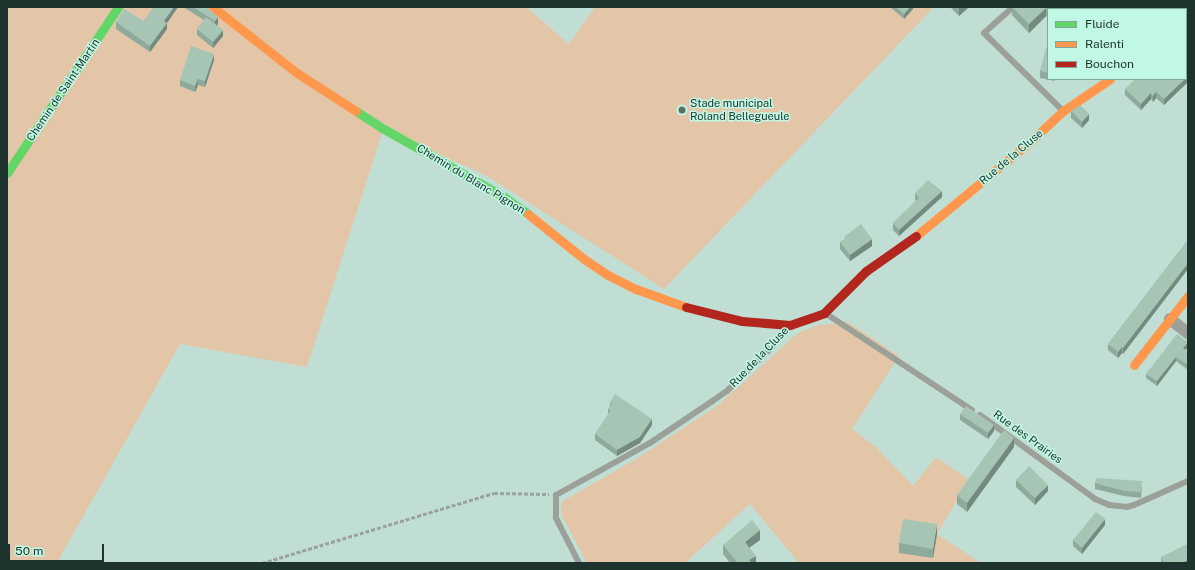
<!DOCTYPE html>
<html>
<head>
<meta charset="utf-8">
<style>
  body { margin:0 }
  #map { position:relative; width:1195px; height:570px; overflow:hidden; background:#c1ded4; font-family:"Public Sans",sans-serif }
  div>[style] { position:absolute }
  .green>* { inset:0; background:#e3c6a8 }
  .path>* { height:2.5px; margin-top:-1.25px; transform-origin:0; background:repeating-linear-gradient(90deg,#9aa39e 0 4px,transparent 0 6px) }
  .lane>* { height:6px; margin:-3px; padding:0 3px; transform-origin:3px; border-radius:3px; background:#9ba099 }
  .street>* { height:12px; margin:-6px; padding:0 6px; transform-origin:6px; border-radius:6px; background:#9ba099 }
  .fast>* { height:9px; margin:-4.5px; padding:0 4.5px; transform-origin:4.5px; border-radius:4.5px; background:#63d668 }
  .slow>* { height:9px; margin:-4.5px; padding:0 4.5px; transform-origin:4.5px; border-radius:4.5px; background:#ff974d }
  .jam>* { height:9px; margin:-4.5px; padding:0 4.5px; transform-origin:4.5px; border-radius:4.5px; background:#b3261e }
  .wall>* { inset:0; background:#8fa99c }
  .shaded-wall>* { inset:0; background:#748a7f }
  .building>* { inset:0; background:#a6c5b5 }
  .dots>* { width:11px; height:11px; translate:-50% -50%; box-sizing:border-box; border:2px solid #c1f7e5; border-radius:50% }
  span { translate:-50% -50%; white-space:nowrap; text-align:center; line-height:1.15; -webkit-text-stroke:3px #c1f7e5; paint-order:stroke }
  .street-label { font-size:11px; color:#1e332d }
  .poi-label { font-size:11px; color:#1e332d }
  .left { translate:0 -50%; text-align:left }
  .frame { position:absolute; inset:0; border:8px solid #1e332d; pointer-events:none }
  .legend { position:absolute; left:1047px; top:8px; width:140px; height:72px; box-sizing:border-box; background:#c1f7e5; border:1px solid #80a99b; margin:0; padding:5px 7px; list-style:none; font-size:12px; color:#1e332d }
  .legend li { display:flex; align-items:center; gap:8px; height:20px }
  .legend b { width:20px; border:1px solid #80a99b }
  .scale { position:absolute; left:8px; top:544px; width:96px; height:18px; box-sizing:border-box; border:2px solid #1e332d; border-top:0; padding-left:5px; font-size:12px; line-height:14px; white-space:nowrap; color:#1e332d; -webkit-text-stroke:3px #c1f7e5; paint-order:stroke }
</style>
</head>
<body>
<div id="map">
  <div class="green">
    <i style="clip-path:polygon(7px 7px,526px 7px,569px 44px,595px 7px,934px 7px,664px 289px,487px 176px,421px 146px,385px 124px,307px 367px,180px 344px,57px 563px,7px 563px)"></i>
    <i style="clip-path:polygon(848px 322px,899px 356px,852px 429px,876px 447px,913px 486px,936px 457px,969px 480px,937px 534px,981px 563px,799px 563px,750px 504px,685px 563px,587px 563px,562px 516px,561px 507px,563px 501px,636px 459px,717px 406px,798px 333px,818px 325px)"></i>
  </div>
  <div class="path">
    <i style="left:262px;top:563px;width:242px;rotate:-16.8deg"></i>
    <i style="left:494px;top:493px;width:55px;rotate:1deg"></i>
  </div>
  <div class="lane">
    <i style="left:1013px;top:7px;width:39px;rotate:138deg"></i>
    <i style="left:984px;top:33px;width:110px;rotate:44.6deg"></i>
    <i style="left:825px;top:313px;width:176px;rotate:33.4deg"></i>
    <i style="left:980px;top:415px;width:142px;rotate:36.1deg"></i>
    <i style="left:1095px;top:499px;width:15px;rotate:23deg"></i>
    <i style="left:1109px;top:505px;width:18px;rotate:6deg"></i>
    <i style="left:1127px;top:507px;width:7px;rotate:-16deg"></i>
    <i style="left:1134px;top:505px;width:59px;rotate:-24deg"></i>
    <i style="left:579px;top:563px;width:51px;rotate:-117.1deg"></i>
    <i style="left:556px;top:518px;width:23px;rotate:-90deg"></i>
    <i style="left:556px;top:495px;width:107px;rotate:-29deg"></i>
    <i style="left:650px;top:443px;width:73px;rotate:-33.9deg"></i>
    <i style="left:711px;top:402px;width:19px;rotate:-35deg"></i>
    <i style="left:727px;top:391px;width:59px;rotate:-44.3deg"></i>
    <i style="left:769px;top:350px;width:29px;rotate:-49deg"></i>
  </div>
  <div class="street">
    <i style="left:1186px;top:28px;width:2px;rotate:-27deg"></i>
    <i style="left:1170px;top:319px;width:23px;rotate:38deg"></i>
  </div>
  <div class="fast">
    <i style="left:356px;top:111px;width:33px;rotate:33deg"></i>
    <i style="left:384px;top:129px;width:138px;rotate:29.5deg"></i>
    <i style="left:504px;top:197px;width:29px;rotate:35deg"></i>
    <i style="left:7px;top:173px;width:200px;rotate:-56.2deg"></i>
  </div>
  <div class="slow">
    <i style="left:213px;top:7px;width:107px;rotate:38.2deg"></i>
    <i style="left:297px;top:73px;width:70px;rotate:32.8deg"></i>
    <i style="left:528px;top:214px;width:72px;rotate:38.8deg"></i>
    <i style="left:584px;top:259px;width:27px;rotate:34deg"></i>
    <i style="left:606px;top:274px;width:34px;rotate:27deg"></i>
    <i style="left:636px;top:289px;width:53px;rotate:19.8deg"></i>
    <i style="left:916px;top:236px;width:151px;rotate:-39.6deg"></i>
    <i style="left:1032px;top:140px;width:42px;rotate:-43.1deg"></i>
    <i style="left:1063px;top:111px;width:57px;rotate:-34.2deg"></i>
    <i style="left:1134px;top:365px;width:88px;rotate:-52deg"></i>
  </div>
  <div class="jam">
    <i style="left:686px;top:307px;width:58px;rotate:14deg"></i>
    <i style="left:742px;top:321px;width:48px;rotate:4.8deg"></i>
    <i style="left:790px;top:325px;width:36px;rotate:-19deg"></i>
    <i style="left:824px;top:313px;width:59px;rotate:-45deg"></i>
    <i style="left:866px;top:271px;width:61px;rotate:-35deg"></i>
  </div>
  <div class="wall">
    <i style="clip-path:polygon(154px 7px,178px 7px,167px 23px,167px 29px,150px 52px,116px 29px,116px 22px,144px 21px)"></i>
    <i style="clip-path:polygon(183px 7px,206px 7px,218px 24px,217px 25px,223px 36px,213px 48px,197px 35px,197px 29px,204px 20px)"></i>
    <i style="clip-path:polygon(890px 7px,913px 7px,913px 9px,904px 19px)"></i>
    <i style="clip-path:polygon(950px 7px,969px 7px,959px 16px)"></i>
    <i style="clip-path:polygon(1012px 7px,1060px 7px,1060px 9px,1048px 9px,1048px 18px,1046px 16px,1029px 33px,1012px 15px)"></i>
    <i style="clip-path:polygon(1048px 48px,1048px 79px,1055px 79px,1055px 81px,1040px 78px,1040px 71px)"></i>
    <i style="clip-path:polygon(214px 60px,205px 87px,198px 85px,195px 92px,180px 86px,180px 80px)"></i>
    <i style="clip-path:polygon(1188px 62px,1188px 82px,1164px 105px,1156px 98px,1153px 102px,1151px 99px,1141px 110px,1125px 95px,1125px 89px,1137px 81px,1186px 79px)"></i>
    <i style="clip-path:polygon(1071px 111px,1089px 120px,1082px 128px,1071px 118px)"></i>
    <i style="clip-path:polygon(915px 193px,942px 197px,899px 236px,893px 230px,893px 223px,916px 201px,915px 200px)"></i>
    <i style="clip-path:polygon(845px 236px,872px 246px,850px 261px,840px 249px,840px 242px,845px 239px)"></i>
    <i style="clip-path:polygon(1188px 240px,1188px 269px,1123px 354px,1122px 353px,1118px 358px,1108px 350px,1108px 344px)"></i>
    <i style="clip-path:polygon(1188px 347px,1185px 350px,1188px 352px,1188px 370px,1176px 361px,1157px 386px,1146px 378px,1146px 374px)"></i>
    <i style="clip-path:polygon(610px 402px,652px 425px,640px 443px,617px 456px,595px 440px,595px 434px,608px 415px,608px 409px,610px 406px)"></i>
    <i style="clip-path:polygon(960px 414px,994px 431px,988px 439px,960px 420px)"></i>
    <i style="clip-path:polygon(1014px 447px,967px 512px,957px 504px,957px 495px)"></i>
    <i style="clip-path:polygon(1016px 480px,1048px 491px,1035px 505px,1016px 487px)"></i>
    <i style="clip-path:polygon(1095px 483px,1142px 487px,1141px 498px,1124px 496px,1095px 489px)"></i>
    <i style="clip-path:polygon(1105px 525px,1082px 554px,1073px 546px,1073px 540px)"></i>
    <i style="clip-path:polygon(937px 534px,933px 558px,899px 553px,899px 543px)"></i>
    <i style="clip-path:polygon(760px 540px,749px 547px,756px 563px,730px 563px,723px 554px,723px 545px)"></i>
    <i style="clip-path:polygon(1161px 557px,1188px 563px,1161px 563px)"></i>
  </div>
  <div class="shaded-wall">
    <i style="clip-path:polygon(174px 7px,178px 7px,167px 23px,167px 29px,150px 52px,150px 46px,164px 21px)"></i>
    <i style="clip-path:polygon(910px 7px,913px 7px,913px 9px,904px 19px,904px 14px)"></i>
    <i style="clip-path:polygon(959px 7px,969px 7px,959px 16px)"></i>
    <i style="clip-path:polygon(1152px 7px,1159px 7px,1157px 9px,1151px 9px)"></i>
    <i style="clip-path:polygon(1046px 8px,1046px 16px,1029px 33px,1029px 24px)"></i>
    <i style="clip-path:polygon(218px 17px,218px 24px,215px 28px,215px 21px)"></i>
    <i style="clip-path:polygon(223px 30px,223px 36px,213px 48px,213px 42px)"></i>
    <i style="clip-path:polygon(214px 54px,214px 60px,205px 87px,205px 81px)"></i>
    <i style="clip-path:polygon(1188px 76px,1188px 82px,1164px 105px,1164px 99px,1185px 79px,1186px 79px,1186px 78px)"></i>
    <i style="clip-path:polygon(198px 79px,198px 85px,195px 92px,195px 86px)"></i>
    <i style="clip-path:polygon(1156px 92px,1156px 98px,1153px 102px,1153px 96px)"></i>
    <i style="clip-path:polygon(1151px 93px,1151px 99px,1141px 110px,1141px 104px)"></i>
    <i style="clip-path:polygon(1089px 114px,1089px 120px,1082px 128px,1082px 122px)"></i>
    <i style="clip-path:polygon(942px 191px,942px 197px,899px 236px,899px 230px)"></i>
    <i style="clip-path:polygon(872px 239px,872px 246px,850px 261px,850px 255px)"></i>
    <i style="clip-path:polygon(1188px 263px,1188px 269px,1123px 354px,1123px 348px)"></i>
    <i style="clip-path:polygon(1188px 342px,1188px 347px,1183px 353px,1183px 348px)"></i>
    <i style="clip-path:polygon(1122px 347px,1122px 353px,1118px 358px,1118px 352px)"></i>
    <i style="clip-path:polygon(1176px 357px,1176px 361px,1157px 386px,1157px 381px)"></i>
    <i style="clip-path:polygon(652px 419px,652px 425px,640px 443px,617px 456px,617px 450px)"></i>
    <i style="clip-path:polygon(994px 425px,994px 431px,988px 439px,988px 433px)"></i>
    <i style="clip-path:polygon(1014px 438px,1014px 447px,967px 512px,967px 503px)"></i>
    <i style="clip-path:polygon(1048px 485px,1048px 491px,1035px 505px,1035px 498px)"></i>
    <i style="clip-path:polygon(1105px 519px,1105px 525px,1082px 554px,1082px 548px)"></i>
    <i style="clip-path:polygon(937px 524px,937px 534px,933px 558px,933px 549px)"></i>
    <i style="clip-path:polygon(760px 530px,760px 540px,745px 551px,745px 542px)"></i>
    <i style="clip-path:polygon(756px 556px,756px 563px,749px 563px,749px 560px)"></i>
    <i style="clip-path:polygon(1188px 560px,1188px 563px,1181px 563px)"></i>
  </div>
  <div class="building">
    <i style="clip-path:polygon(154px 7px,174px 7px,164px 21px,167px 23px,150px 46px,116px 22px,124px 9px,144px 21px)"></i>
    <i style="clip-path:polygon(193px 7px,206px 7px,207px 8px,218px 17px,215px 21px)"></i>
    <i style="clip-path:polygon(896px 7px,910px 7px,904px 14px)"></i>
    <i style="clip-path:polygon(1012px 7px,1060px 7px,1060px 8px,1059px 9px,1048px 9px,1046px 8px,1029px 24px)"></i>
    <i style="clip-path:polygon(1135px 7px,1152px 7px,1151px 8px,1152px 9px,1137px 9px)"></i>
    <i style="clip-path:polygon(206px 17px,223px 30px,213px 42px,197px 29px)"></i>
    <i style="clip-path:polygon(191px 46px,214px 54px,205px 81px,198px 79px,195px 86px,180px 80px)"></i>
    <i style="clip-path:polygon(1046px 48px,1048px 48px,1048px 73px,1040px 71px)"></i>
    <i style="clip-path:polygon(1186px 61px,1187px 61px,1188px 62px,1188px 76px,1186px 78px)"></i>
    <i style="clip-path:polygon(1135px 79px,1137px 81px,1139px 79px,1185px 79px,1164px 99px,1156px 92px,1153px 96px,1151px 93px,1141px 104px,1125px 89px)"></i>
    <i style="clip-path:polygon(1080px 105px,1089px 114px,1082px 122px,1071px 111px)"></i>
    <i style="clip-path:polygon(928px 180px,942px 191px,899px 230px,893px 223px,919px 198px,915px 193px)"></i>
    <i style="clip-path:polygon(861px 224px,872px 239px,850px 255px,840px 242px,846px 238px,845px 236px)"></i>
    <i style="clip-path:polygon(1188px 240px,1188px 263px,1123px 348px,1122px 347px,1118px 352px,1108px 344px)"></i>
    <i style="clip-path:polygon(1177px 334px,1188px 342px,1183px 348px,1188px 352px,1188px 365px,1176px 357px,1157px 381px,1146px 374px)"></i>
    <i style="clip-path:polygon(615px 394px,652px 419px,640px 437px,617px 450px,595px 434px,610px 411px,608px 409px,612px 404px,610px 402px)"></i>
    <i style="clip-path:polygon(966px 406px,994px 425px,988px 433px,960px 414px)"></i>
    <i style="clip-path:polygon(1004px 430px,1014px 438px,967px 503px,957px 495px)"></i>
    <i style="clip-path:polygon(1029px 466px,1048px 485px,1035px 498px,1016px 480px)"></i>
    <i style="clip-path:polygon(1096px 478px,1142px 481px,1141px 492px,1124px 491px,1095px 483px)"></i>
    <i style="clip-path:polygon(1096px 512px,1105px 519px,1082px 548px,1073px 540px)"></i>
    <i style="clip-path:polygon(903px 519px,937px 524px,933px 549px,899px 543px)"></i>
    <i style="clip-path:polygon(752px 520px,760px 530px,745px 542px,756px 556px,749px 560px,752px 563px,738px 563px,723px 545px)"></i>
    <i style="clip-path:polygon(1187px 544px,1188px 547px,1188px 560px,1181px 563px,1164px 563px,1161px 557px)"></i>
  </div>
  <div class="dots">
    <i style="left:682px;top:110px;background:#576f67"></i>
  </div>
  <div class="street-label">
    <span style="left:63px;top:90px;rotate:-56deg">Chemin de Saint-Martin</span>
    <span style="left:1011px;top:157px;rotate:-40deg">Rue de la Cluse</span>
    <span style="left:471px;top:179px;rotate:31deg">Chemin du Blanc Pignon</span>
    <span style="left:759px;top:357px;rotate:-46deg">Rue de la Cluse</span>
    <span style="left:1028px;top:437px;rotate:36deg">Rue des Prairies</span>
  </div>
  <div class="poi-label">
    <span class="left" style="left:690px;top:110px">Stade municipal<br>Roland Bellegueule</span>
  </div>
  <div class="frame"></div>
  <ul class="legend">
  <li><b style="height:5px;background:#63d668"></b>Fluide</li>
  <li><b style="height:5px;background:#ff974d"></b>Ralenti</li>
  <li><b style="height:5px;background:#b3261e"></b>Bouchon</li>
  </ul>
  <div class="scale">50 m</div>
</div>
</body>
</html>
